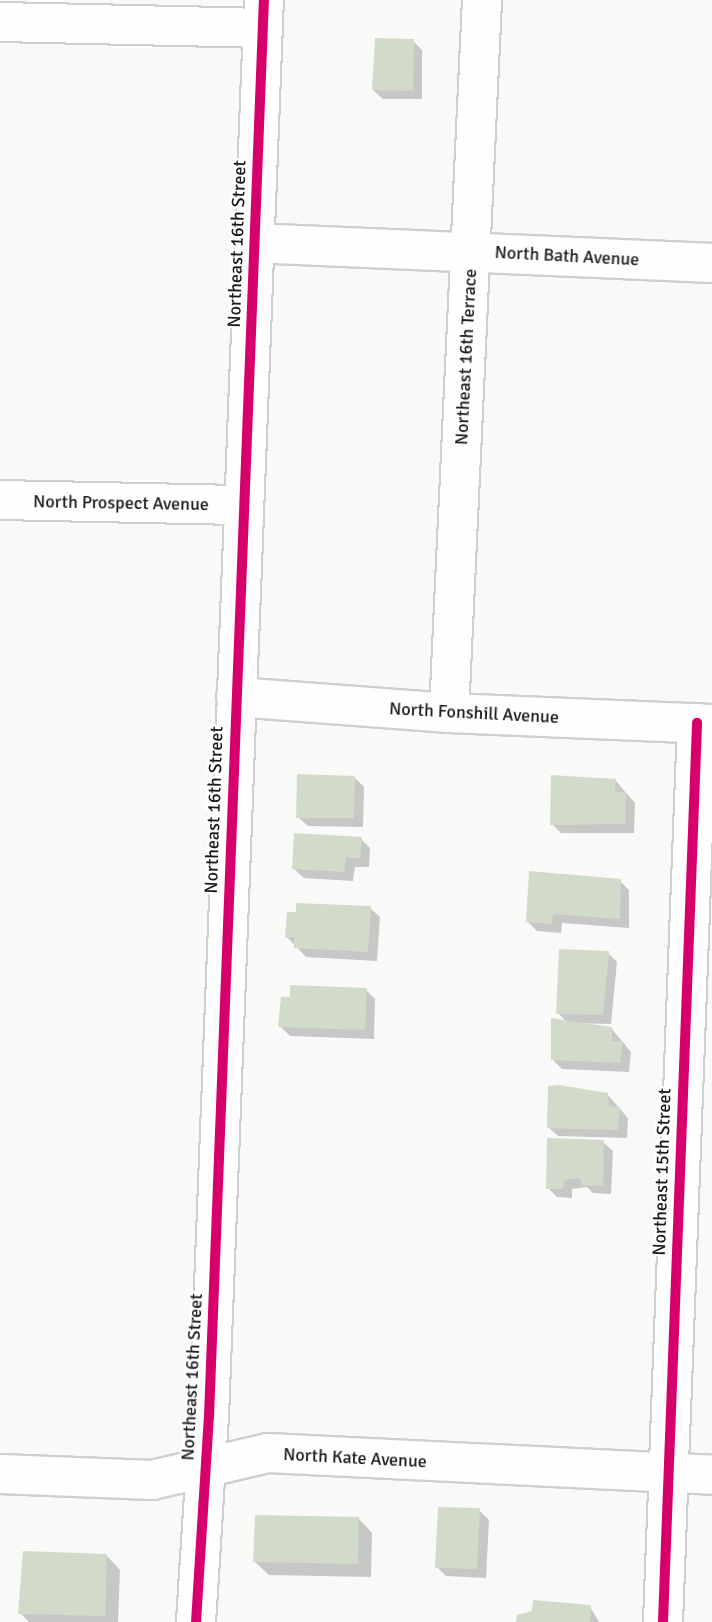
<!DOCTYPE html>
<html>
<head>
<meta charset="utf-8">
<style>
  body { margin:0 }
  #map { position:relative; width:712px; height:1622px; overflow:hidden; background:#f9faf8; font-family:Signika,sans-serif }
  div>[style] { position:absolute }
  .shadow>* { inset:0; background:#0003 }
  .building>* { inset:0; background:#d2dbc9 }
  .roads { filter:drop-shadow(2px 0 #cfd0ce) drop-shadow(-2px 0 #cfd0ce) drop-shadow(0 2px #cfd0ce) drop-shadow(0 -2px #cfd0ce) }
  .minor>* { height:38px; margin:-19px; padding:0 19px; transform-origin:19px; border-radius:19px; background:#fefefe }
  .cycleway>* { height:10px; margin:-5px; padding:0 5px; transform-origin:5px; border-radius:5px; background:#d6006c }
  span { translate:-50% -50%; white-space:nowrap; text-align:center; line-height:1.15; -webkit-text-stroke:5px #fff; paint-order:stroke }
  .street-label { font-size:18px; color:#191918 }
</style>
</head>
<body>
<div id="map">
  <div class="shadow">
    <i style="clip-path:polygon(413px 41px,422px 50px,422px 99px,383px 99px,373px 90px)"></i>
    <i style="clip-path:polygon(355px 778px,364px 787px,363px 827px,308px 826px,298px 817px)"></i>
    <i style="clip-path:polygon(615px 780px,635px 803px,634px 833px,561px 833px,552px 824px)"></i>
    <i style="clip-path:polygon(361px 839px,370px 848px,369px 867px,355px 867px,353px 881px,304px 878px,294px 869px)"></i>
    <i style="clip-path:polygon(620px 881px,629px 890px,629px 928px,562px 923px,561px 933px,537px 931px,528px 922px)"></i>
    <i style="clip-path:polygon(370px 908px,380px 917px,377px 961px,306px 957px,287px 937px)"></i>
    <i style="clip-path:polygon(608px 953px,617px 962px,611px 1024px,570px 1023px,611px 1028px,631px 1052px,629px 1072px,562px 1069px,552px 1059px,565px 1020px,558px 1013px)"></i>
    <i style="clip-path:polygon(366px 990px,375px 999px,374px 1039px,290px 1036px,280px 1026px)"></i>
    <i style="clip-path:polygon(608px 1095px,628px 1118px,627px 1138px,558px 1136px,548px 1127px)"></i>
    <i style="clip-path:polygon(603px 1142px,613px 1151px,611px 1194px,593px 1193px,587px 1187px,572px 1189px,572px 1198px,557px 1197px,548px 1188px)"></i>
    <i style="clip-path:polygon(479px 1510px,489px 1520px,486px 1578px,446px 1576px,437px 1567px)"></i>
    <i style="clip-path:polygon(359px 1519px,372px 1533px,371px 1577px,269px 1575px,255px 1562px)"></i>
    <i style="clip-path:polygon(107px 1556px,120px 1570px,118px 1622px,29px 1622px,20px 1613px)"></i>
    <i style="clip-path:polygon(535px 1601px,590px 1607px,599px 1622px,518px 1622px,529px 1617px)"></i>
  </div>
  <div class="building">
    <i style="clip-path:polygon(375px 38px,414px 39px,413px 91px,372px 90px)"></i>
    <i style="clip-path:polygon(297px 774px,355px 776px,354px 818px,296px 818px)"></i>
    <i style="clip-path:polygon(551px 775px,616px 779px,615px 792px,626px 792px,625px 824px,550px 825px)"></i>
    <i style="clip-path:polygon(294px 833px,362px 837px,360px 858px,346px 858px,344px 872px,292px 869px)"></i>
    <i style="clip-path:polygon(529px 871px,621px 879px,620px 919px,553px 914px,552px 924px,526px 922px)"></i>
    <i style="clip-path:polygon(296px 903px,371px 906px,368px 952px,294px 948px,294px 937px,285px 938px,287px 912px,296px 912px)"></i>
    <i style="clip-path:polygon(559px 949px,609px 951px,603px 1015px,556px 1014px)"></i>
    <i style="clip-path:polygon(290px 985px,367px 988px,365px 1030px,278px 1027px,281px 997px,290px 997px)"></i>
    <i style="clip-path:polygon(551px 1018px,612px 1027px,612px 1041px,623px 1041px,620px 1063px,551px 1060px)"></i>
    <i style="clip-path:polygon(559px 1085px,608px 1093px,609px 1106px,620px 1107px,618px 1130px,547px 1128px,548px 1086px)"></i>
    <i style="clip-path:polygon(547px 1138px,604px 1140px,603px 1186px,582px 1185px,580px 1178px,564px 1180px,563px 1189px,546px 1189px)"></i>
    <i style="clip-path:polygon(438px 1507px,480px 1508px,477px 1569px,435px 1568px)"></i>
    <i style="clip-path:polygon(255px 1515px,359px 1517px,358px 1564px,253px 1562px)"></i>
    <i style="clip-path:polygon(23px 1551px,107px 1554px,105px 1616px,18px 1614px)"></i>
    <i style="clip-path:polygon(533px 1600px,591px 1605px,590px 1622px,516px 1622px,517px 1615px,532px 1611px)"></i>
  </div>
  <div class="roads">
    <div class="minor">
      <i style="left:0;top:22px;width:263px;rotate:1.3deg"></i>
      <i style="left:254px;top:243px;width:458px;rotate:2.5deg"></i>
      <i style="left:0;top:500px;width:243px;rotate:1.2deg"></i>
      <i style="left:236px;top:697px;width:214px;rotate:4.3deg"></i>
      <i style="left:449px;top:713px;width:263px;rotate:2.4deg"></i>
      <i style="left:449px;top:713px;width:714px;rotate:-87.35deg"></i>
      <i style="left:0;top:1474px;width:152px;rotate:2.3deg"></i>
      <i style="left:152px;top:1480px;width:119px;rotate:-13.1deg"></i>
      <i style="left:268px;top:1453px;width:445px;rotate:2.8deg"></i>
      <i style="left:196px;top:1622px;width:206px;rotate:-86.4deg"></i>
      <i style="left:209px;top:1416px;width:1417px;rotate:-87.78deg"></i>
      <i style="left:663px;top:1622px;width:900px;rotate:-87.83deg"></i>
    </div>
  </div>
  <div class="cycleway">
    <i style="left:196px;top:1622px;width:206px;rotate:-86.4deg"></i>
    <i style="left:209px;top:1416px;width:1417px;rotate:-87.78deg"></i>
    <i style="left:663px;top:1622px;width:900px;rotate:-87.83deg"></i>
  </div>
  <div class="street-label">
    <span style="left:237px;top:244px;rotate:-88deg">Northeast 16th Street</span>
    <span style="left:567px;top:256px;rotate:3deg">North Bath Avenue</span>
    <span style="left:466px;top:357px;rotate:-87deg">Northeast 16th Terrace</span>
    <span style="left:121px;top:503px;rotate:1deg">North Prospect Avenue</span>
    <span style="left:474px;top:713px;rotate:3deg">North Fonshill Avenue</span>
    <span style="left:214px;top:810px;rotate:-88deg">Northeast 16th Street</span>
    <span style="left:662px;top:1172px;rotate:-88deg">Northeast 15th Street</span>
    <span style="left:192px;top:1377px;rotate:-87deg">Northeast 16th Street</span>
    <span style="left:355px;top:1458px;rotate:3deg">North Kate Avenue</span>
  </div>
</div>
</body>
</html>
